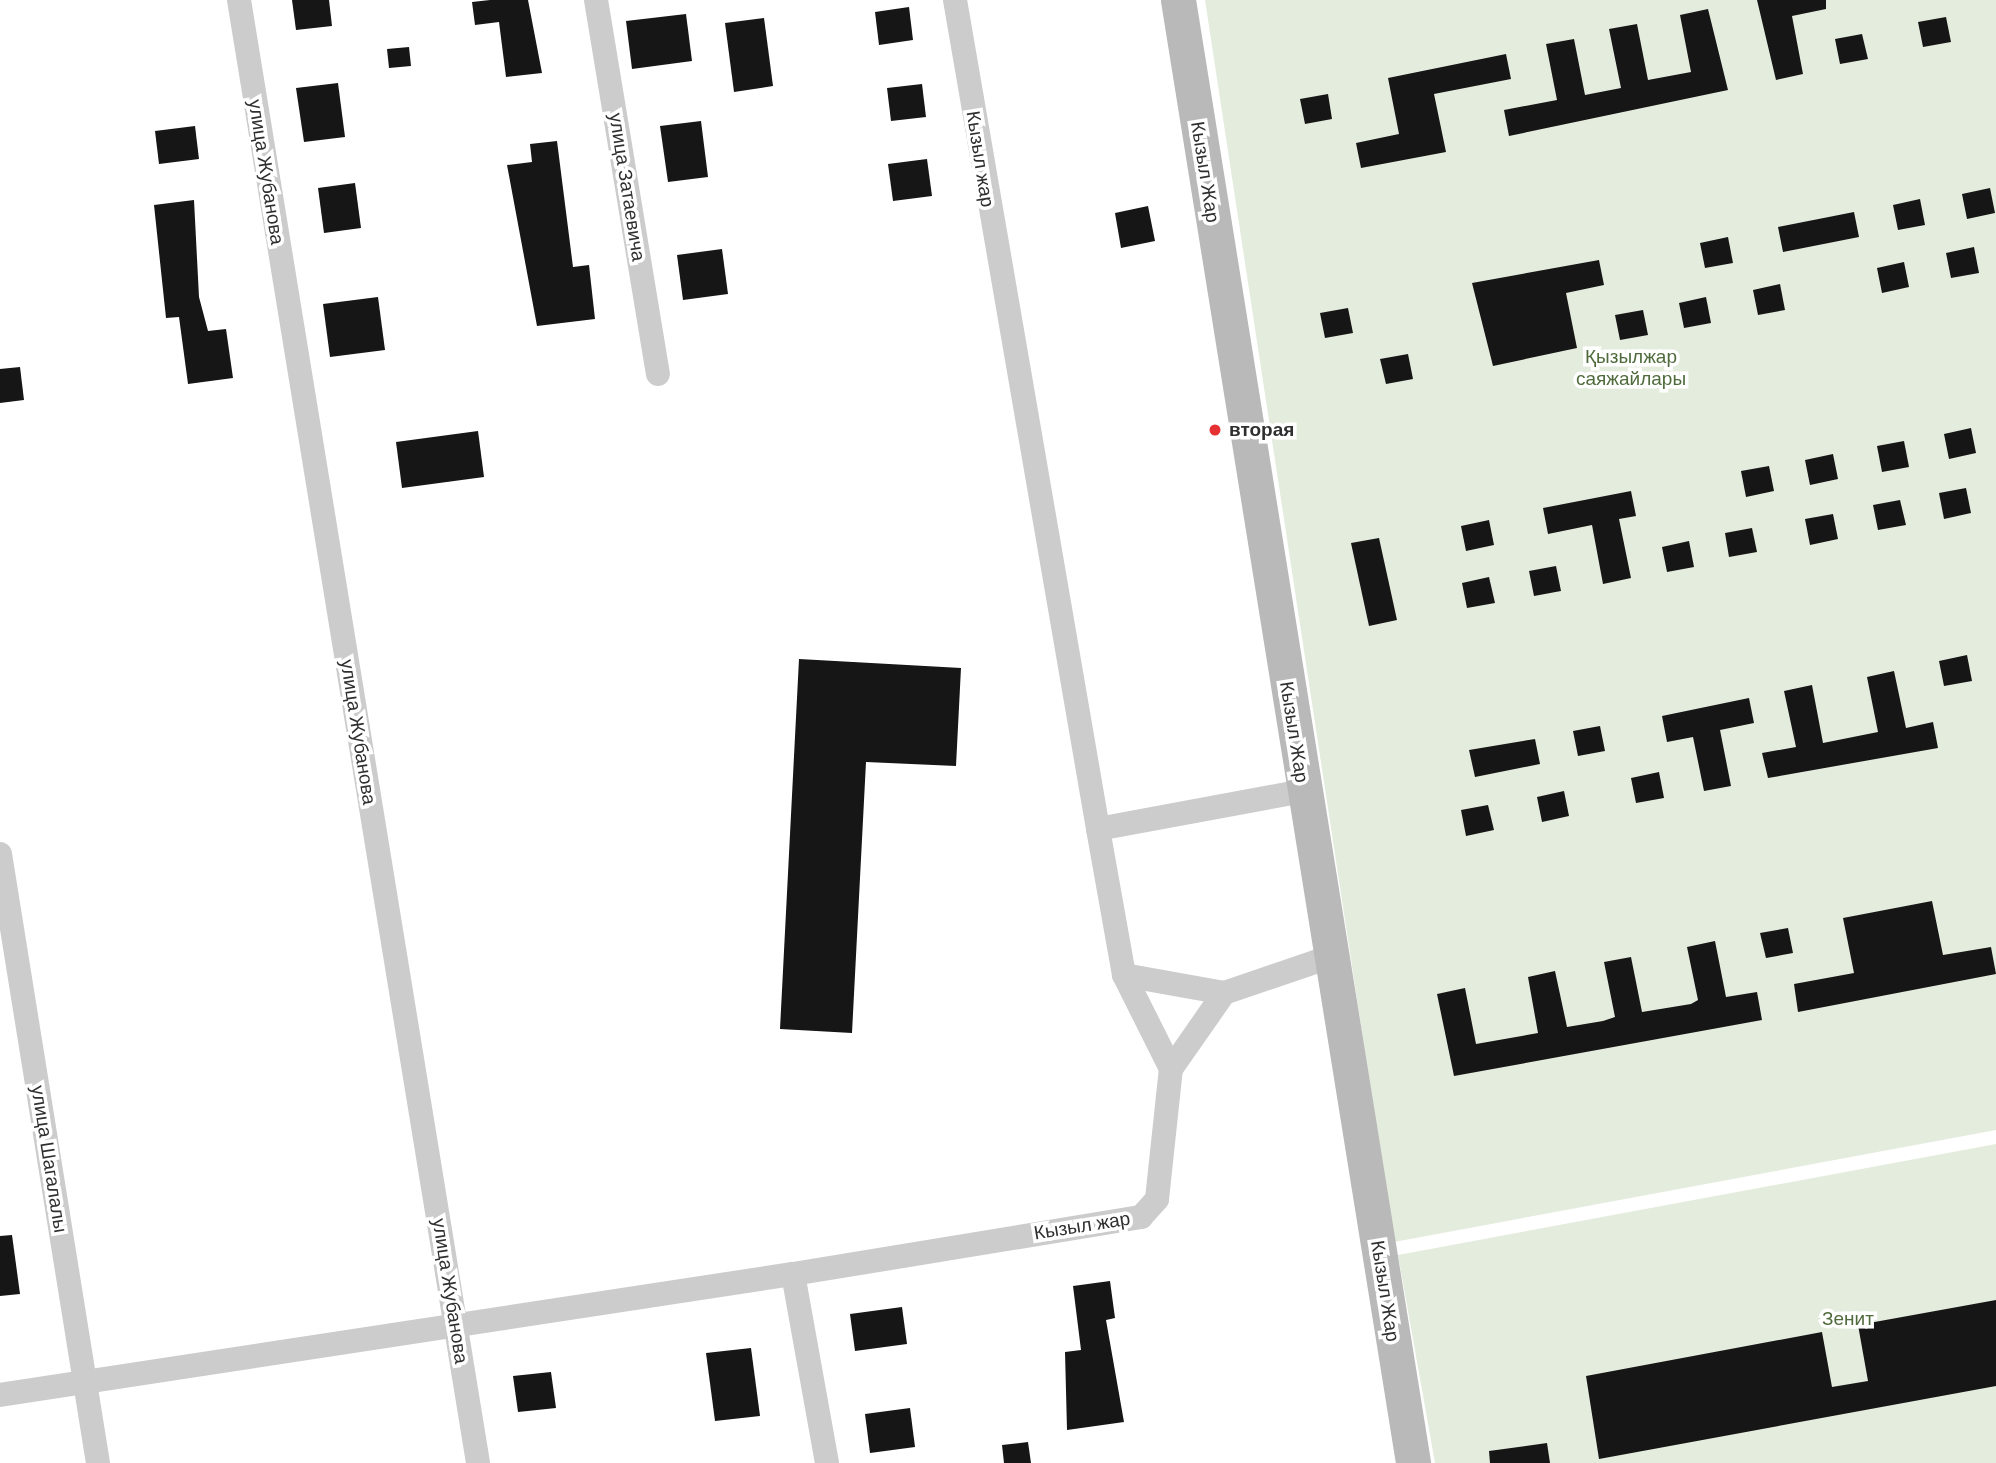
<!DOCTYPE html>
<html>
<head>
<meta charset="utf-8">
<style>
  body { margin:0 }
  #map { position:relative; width:1996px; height:1463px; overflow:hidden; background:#fff; font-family:"DM Sans",sans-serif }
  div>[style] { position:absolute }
  .green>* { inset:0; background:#e4ecdd }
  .building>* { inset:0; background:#161616 }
  .minor>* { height:24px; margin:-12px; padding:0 12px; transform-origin:12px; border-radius:12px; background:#ccc }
  .secondary>* { height:35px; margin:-17.5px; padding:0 17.5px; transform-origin:17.5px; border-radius:17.5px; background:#b9b9b9 }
  .dots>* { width:19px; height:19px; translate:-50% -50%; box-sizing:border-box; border:4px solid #fff; border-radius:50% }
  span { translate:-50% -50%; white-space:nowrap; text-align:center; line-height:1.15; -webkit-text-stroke:7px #fff; paint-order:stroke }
  .street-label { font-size:19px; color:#2f2f2f }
  .park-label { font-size:19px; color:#4f6b3c }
  .poi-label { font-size:19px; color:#2f2f2f; font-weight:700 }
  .left { translate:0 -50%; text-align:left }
</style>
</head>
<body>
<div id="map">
  <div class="green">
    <i style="clip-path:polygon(1205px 0,1996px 0,1996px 1130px,1394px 1242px)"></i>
    <i style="clip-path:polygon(1996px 1144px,1996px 1463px,1435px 1463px,1398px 1255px)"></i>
  </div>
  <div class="building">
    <i style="clip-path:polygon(292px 0,329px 0,332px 26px,296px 30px)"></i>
    <i style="clip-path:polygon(490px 0,528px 0,542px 73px,506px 77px,499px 22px,475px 25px,472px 2px)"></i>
    <i style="clip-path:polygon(1757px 0,1826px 0,1826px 9px,1792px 16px,1803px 74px,1776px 80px)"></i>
    <i style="clip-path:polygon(909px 7px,913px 40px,879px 45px,875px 12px)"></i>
    <i style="clip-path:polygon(1708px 9px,1728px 90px,1509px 136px,1504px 110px,1557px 100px,1546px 44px,1574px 39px,1585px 95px,1621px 88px,1609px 29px,1637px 24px,1648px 80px,1691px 72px,1680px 15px)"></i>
    <i style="clip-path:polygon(686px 14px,692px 61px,632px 69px,626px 21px)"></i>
    <i style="clip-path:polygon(1946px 17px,1951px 42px,1923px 47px,1918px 22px)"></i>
    <i style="clip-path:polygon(764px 18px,773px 86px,734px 92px,725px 23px)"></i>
    <i style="clip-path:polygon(1862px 34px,1868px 59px,1840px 64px,1835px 39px)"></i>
    <i style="clip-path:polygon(409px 47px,411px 66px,389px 68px,387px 49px)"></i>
    <i style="clip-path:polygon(1506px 54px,1511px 79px,1434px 94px,1446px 152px,1361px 168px,1356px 143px,1399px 134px,1388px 78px)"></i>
    <i style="clip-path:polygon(338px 83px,345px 137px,304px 142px,296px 88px)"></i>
    <i style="clip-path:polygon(922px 84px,926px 117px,891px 121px,887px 88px)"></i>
    <i style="clip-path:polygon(1328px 94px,1332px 119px,1305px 124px,1300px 99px)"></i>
    <i style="clip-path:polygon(701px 121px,708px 177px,668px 182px,660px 126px)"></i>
    <i style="clip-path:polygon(195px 126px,199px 159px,159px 164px,155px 131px)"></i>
    <i style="clip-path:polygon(557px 141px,573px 267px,589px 265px,595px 319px,537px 326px,507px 165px,532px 162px,530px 144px)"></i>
    <i style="clip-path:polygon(927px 159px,932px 196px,893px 201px,888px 164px)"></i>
    <i style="clip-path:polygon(355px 183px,361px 228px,324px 233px,318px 188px)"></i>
    <i style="clip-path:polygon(1990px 188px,1995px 213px,1967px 219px,1962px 194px)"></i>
    <i style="clip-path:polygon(1920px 199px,1925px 225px,1898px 230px,1893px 205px)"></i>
    <i style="clip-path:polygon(194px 200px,199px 297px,208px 331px,226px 329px,233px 378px,188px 384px,179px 317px,166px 318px,154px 205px)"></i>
    <i style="clip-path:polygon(1148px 206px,1155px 241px,1121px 248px,1115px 213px)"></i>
    <i style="clip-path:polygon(1854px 212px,1859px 237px,1783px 252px,1778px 227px)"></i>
    <i style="clip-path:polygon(1728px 237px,1733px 263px,1705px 268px,1700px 243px)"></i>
    <i style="clip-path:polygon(1974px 247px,1979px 273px,1951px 278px,1946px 253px)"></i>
    <i style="clip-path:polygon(722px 249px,728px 294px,683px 300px,677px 255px)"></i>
    <i style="clip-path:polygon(1599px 260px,1604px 285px,1566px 293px,1577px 348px,1493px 366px,1472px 283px)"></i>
    <i style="clip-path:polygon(1904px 262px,1909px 287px,1882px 293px,1877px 268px)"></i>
    <i style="clip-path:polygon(1780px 284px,1785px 310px,1758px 315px,1753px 290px)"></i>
    <i style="clip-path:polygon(378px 297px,385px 350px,330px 357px,323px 304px)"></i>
    <i style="clip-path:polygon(1706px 297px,1711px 323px,1684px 328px,1679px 303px)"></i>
    <i style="clip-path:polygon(1348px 308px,1353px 333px,1325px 338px,1320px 313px)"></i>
    <i style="clip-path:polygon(1643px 310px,1648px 335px,1620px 340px,1615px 315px)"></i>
    <i style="clip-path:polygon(1408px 354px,1413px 379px,1386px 384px,1380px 359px)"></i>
    <i style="clip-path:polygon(20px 367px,24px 400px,0 403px,0 369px)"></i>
    <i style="clip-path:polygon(1971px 428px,1976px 453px,1949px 459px,1944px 434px)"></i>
    <i style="clip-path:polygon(478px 431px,484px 477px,402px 488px,396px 442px)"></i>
    <i style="clip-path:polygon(1904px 441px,1909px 467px,1882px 472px,1877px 446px)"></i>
    <i style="clip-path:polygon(1833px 454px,1838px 479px,1810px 485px,1805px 460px)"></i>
    <i style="clip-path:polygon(1769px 466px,1774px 491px,1746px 497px,1741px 471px)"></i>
    <i style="clip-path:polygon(1966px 488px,1971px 513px,1944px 519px,1939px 493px)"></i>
    <i style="clip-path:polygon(1631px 491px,1636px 516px,1619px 519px,1631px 578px,1603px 584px,1592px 525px,1548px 534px,1543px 508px)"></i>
    <i style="clip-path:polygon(1900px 500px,1906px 525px,1878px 530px,1873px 505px)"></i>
    <i style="clip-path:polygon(1833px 514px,1838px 539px,1810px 545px,1805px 519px)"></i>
    <i style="clip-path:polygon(1489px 520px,1494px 545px,1466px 551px,1461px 526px)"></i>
    <i style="clip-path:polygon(1752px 528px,1757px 552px,1729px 557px,1725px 533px)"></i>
    <i style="clip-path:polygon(1379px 538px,1397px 620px,1369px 626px,1351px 543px)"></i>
    <i style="clip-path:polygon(1689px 541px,1694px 567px,1667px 572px,1662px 547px)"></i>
    <i style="clip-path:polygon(1556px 566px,1561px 591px,1534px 596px,1529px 571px)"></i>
    <i style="clip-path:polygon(1489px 577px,1495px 603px,1467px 608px,1462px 583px)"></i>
    <i style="clip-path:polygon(1967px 655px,1972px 681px,1944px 686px,1939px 661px)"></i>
    <i style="clip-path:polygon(799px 659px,961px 668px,956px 766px,866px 762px,852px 1033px,780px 1029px)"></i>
    <i style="clip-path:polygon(1894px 671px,1906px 728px,1933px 722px,1938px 748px,1768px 778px,1762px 753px,1796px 747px,1784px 691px,1812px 685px,1823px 743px,1878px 732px,1867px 677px)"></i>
    <i style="clip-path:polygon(1749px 698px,1754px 723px,1720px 730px,1731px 786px,1704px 791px,1693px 737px,1667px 742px,1662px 716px)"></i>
    <i style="clip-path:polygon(1600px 726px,1605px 751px,1578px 756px,1573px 731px)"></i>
    <i style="clip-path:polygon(1535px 739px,1540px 764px,1475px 777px,1469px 750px)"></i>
    <i style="clip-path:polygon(1659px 772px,1664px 798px,1636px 803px,1631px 778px)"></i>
    <i style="clip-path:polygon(1564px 791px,1569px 816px,1542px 822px,1537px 797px)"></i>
    <i style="clip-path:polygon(1488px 805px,1494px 830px,1466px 836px,1461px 810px)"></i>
    <i style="clip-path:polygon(1932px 901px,1943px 955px,1991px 947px,1996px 974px,1798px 1012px,1794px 984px,1854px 973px,1843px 918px)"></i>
    <i style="clip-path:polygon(1788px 928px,1793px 953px,1766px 958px,1760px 933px)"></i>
    <i style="clip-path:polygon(1715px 941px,1726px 997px,1757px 992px,1762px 1020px,1454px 1076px,1437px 994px,1465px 988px,1476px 1044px,1538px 1033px,1528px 977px,1555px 971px,1567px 1027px,1603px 1021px,1615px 1017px,1604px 962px,1631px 957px,1642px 1012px,1691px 1004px,1698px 1000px,1687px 947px)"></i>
    <i style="clip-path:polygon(12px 1235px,20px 1294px,0 1296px,0 1236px)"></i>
    <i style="clip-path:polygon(1110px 1281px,1115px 1318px,1106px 1320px,1124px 1422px,1067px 1430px,1065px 1352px,1081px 1350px,1073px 1286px)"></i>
    <i style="clip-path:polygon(1996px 1300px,1996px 1386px,1599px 1459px,1586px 1376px,1822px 1332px,1832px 1387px,1868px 1381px,1858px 1325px)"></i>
    <i style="clip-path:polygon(902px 1307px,907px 1344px,855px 1351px,850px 1314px)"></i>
    <i style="clip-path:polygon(751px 1348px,760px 1416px,715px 1421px,706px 1353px)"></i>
    <i style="clip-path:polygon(551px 1372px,556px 1408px,518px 1412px,513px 1376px)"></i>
    <i style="clip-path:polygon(910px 1408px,915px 1447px,870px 1453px,865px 1414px)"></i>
    <i style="clip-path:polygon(1028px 1442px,1031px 1463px,1004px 1463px,1002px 1445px)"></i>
    <i style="clip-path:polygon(1547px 1443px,1550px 1463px,1490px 1463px,1489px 1451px)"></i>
  </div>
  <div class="minor">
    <i style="left:239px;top:0;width:1482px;rotate:80.72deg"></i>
    <i style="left:596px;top:0;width:379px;rotate:80.6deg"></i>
    <i style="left:955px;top:0;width:841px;rotate:80.21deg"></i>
    <i style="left:1098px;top:829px;width:209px;rotate:-10.5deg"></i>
    <i style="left:1098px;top:829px;width:148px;rotate:79.9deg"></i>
    <i style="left:1124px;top:975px;width:105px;rotate:63.4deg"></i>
    <i style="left:0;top:854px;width:617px;rotate:80.86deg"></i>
    <i style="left:1124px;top:975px;width:102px;rotate:10.2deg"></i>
    <i style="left:793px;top:1274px;width:353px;rotate:-9.3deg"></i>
    <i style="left:1141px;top:1217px;width:24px;rotate:-48deg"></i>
    <i style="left:1157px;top:1199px;width:131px;rotate:-83.9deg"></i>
    <i style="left:1171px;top:1069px;width:93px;rotate:-55.1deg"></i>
    <i style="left:1224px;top:993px;width:112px;rotate:-18.8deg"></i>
    <i style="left:0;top:1395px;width:802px;rotate:-8.68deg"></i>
    <i style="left:793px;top:1274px;width:192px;rotate:79.8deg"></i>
  </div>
  <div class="secondary">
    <i style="left:1178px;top:0;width:1482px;rotate:80.87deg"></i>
  </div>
  <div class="dots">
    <i style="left:1215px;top:430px;background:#e63134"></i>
  </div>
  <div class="street-label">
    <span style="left:980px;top:159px;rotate:81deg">Кызыл жар</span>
    <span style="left:266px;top:172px;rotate:81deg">улица Жубанова</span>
    <span style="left:1205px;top:172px;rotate:81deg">Кызыл Жар</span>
    <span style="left:627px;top:187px;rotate:81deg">улица Затаевича</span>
    <span style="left:358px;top:732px;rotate:81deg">улица Жубанова</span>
    <span style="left:1294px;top:732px;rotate:81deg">Кызыл Жар</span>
    <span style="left:49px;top:1159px;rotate:81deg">улица Шагалалы</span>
    <span style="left:1082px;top:1226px;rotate:-9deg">Кызыл жар</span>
    <span style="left:450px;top:1291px;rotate:81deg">улица Жубанова</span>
    <span style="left:1385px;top:1291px;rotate:81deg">Кызыл Жар</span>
  </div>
  <div class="park-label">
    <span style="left:1631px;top:368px">Қызылжар<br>саяжайлары</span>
    <span style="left:1848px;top:1319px">Зенит</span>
  </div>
  <div class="poi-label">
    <span class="left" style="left:1229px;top:430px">вторая</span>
  </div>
</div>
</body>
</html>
